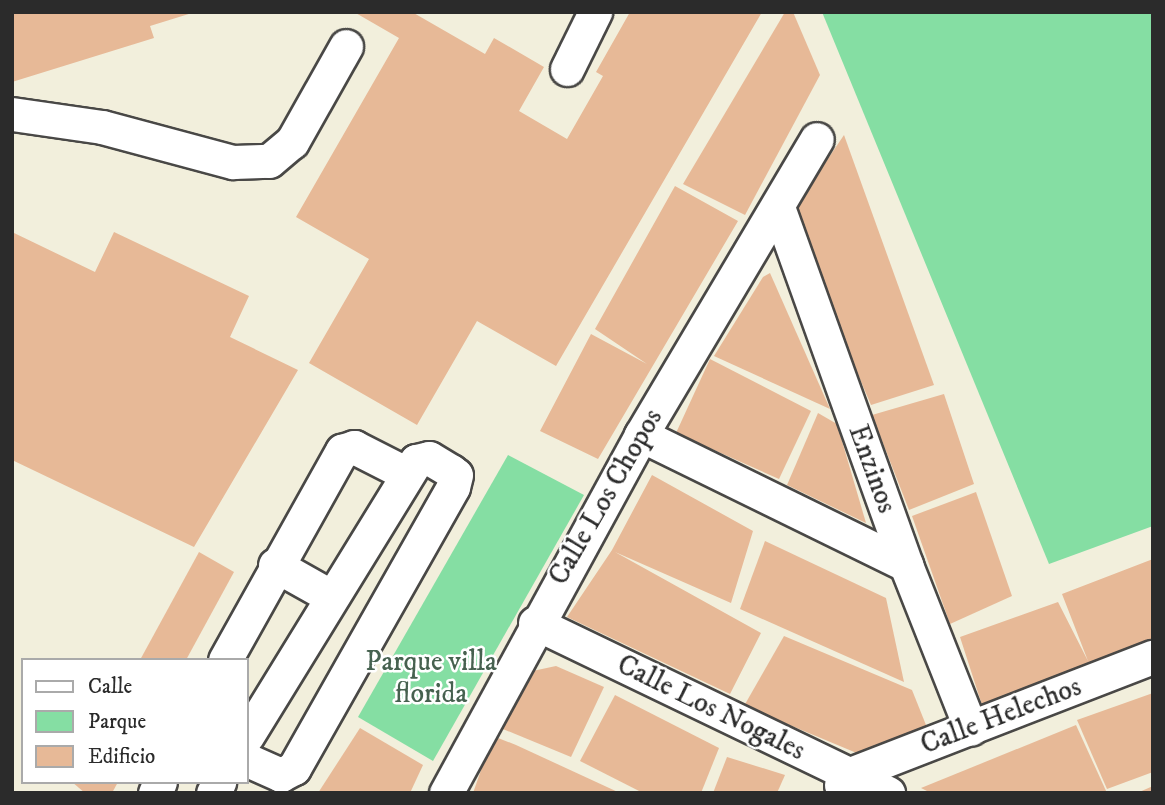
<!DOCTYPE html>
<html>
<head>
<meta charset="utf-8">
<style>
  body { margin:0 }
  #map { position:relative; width:1165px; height:805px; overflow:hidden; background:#f2efdc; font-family:"IM FELL DW Pica",serif }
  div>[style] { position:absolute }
  .green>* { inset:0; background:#85dea3 }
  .building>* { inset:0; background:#e7b997 }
  .roads { filter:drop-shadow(2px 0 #494846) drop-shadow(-2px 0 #494846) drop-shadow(0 2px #494846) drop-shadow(0 -2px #494846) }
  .minor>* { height:33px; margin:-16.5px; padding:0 16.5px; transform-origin:16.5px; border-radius:16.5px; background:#fff }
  span { translate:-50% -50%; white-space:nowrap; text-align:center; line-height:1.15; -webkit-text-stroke:5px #fff; paint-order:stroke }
  .street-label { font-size:28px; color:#2b2b2b }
  .park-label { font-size:28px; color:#46614f }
  .frame { position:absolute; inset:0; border:14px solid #2b2b2b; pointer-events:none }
  .legend { position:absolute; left:21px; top:658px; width:228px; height:126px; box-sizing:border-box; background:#fff; border:2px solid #aaa; margin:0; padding:9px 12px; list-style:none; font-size:21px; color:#2b2b2b }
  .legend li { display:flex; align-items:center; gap:14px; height:35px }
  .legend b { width:35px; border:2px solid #aaa }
</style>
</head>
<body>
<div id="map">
  <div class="green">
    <i style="clip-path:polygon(822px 12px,1153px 12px,1153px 526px,1049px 564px)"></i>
    <i style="clip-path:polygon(508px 455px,584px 495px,433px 761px,358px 717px)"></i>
  </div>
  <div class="building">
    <i style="clip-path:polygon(14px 12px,192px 12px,192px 13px,150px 26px,154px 38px,12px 82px)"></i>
    <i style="clip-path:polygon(354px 12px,412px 12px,485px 54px,494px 38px,544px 67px,519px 111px,567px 139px,603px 76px,596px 72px,630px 12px,762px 12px,556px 366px,477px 321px,417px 425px,309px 363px,369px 259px,296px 217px,399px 38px)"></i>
    <i style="clip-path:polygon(785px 12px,793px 12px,820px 75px,745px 215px,683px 184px)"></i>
    <i style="clip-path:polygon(844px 135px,934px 385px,871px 405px,790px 215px)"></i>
    <i style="clip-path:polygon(675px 186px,738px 221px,598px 459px,540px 431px,591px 334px,647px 364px,595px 329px)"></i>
    <i style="clip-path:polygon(12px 232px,95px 272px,114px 232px,249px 296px,230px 337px,298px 370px,194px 547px,12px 460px)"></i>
    <i style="clip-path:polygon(770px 273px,830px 409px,714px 356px,763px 277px)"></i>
    <i style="clip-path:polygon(710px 359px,811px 411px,779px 479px,676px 433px)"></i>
    <i style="clip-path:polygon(944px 394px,974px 484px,909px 510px,872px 415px)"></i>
    <i style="clip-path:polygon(818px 413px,837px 424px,866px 523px,787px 485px)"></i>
    <i style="clip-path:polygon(652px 475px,753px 531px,731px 603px,615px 552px,761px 633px,730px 694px,567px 617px,612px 550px)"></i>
    <i style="clip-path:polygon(976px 492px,1012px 596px,950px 624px,912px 516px)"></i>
    <i style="clip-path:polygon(765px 541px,886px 598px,904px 682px,740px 609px)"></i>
    <i style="clip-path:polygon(199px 552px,234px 572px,186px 660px,140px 660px)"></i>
    <i style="clip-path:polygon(1153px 559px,1153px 641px,982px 705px,960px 637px,1058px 602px,1088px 661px,1062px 594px)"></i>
    <i style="clip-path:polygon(784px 636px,912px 690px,928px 730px,859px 754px,744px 706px)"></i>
    <i style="clip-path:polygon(556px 666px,604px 687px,571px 757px,498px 727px,528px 672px)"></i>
    <i style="clip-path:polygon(1153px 693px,1153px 772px,1107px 789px,1077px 720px)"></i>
    <i style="clip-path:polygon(615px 695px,719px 748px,701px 793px,643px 793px,580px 761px)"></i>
    <i style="clip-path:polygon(1076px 725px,1107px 793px,931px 793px,921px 788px)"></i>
    <i style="clip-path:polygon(360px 728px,423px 765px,410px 793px,318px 793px)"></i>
    <i style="clip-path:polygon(493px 736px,516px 745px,620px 793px,473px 793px)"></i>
    <i style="clip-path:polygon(727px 757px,785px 775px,777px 793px,713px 793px)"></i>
    <i style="clip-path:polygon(72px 782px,118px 782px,112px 793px,85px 793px)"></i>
    <i style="clip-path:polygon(1153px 786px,1153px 793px,1137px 793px)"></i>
  </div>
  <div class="roads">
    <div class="minor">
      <i style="left:567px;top:69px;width:64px;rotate:-63.8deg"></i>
      <i style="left:12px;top:114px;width:91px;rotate:8.2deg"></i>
      <i style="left:102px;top:127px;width:136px;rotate:15deg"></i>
      <i style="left:233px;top:162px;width:36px;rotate:-2deg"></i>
      <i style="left:269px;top:161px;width:30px;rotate:-40deg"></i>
      <i style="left:292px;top:142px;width:110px;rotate:-60.6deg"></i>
      <i style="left:778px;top:207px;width:380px;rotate:70.3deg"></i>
      <i style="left:906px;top:565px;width:176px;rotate:68.4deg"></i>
      <i style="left:641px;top:435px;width:295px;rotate:26.1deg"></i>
      <i style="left:275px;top:565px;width:65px;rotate:29.3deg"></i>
      <i style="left:535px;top:623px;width:392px;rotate:25.7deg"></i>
      <i style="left:225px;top:660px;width:240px;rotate:-60.8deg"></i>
      <i style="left:342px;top:451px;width:13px;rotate:-18deg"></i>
      <i style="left:354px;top:447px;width:59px;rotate:27deg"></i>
      <i style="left:247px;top:736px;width:323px;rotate:-58.4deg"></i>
      <i style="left:416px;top:461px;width:13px;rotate:-13deg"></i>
      <i style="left:429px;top:458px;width:26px;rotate:31deg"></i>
      <i style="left:451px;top:471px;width:6px;rotate:39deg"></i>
      <i style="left:456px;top:475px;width:12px;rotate:104deg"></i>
      <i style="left:453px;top:487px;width:323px;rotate:119.5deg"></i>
      <i style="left:294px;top:768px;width:15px;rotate:152deg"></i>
      <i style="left:281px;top:775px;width:37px;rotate:-156deg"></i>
      <i style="left:841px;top:785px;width:12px;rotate:-55deg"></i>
      <i style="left:848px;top:775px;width:327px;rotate:-21.2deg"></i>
      <i style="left:155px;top:793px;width:12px;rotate:-66deg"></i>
      <i style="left:213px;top:793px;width:13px;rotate:-61deg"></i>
      <i style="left:446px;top:793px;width:408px;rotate:-61.4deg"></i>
      <i style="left:641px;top:435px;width:344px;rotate:-59.3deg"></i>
    </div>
  </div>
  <div class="street-label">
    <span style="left:872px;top:469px;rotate:70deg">Enzinos</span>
    <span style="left:606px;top:497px;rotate:-60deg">Calle Los Chopos</span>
    <span style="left:711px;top:708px;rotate:26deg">Calle Los Nogales</span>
    <span style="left:1001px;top:716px;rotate:-21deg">Calle Helechos</span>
  </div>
  <div class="park-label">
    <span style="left:431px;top:678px">Parque villa<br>florida</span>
  </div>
  <div class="frame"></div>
  <ul class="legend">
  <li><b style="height:9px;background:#fff"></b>Calle</li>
  <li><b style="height:19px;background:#85dea3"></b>Parque</li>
  <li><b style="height:19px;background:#e7b997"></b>Edificio</li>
  </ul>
</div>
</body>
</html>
